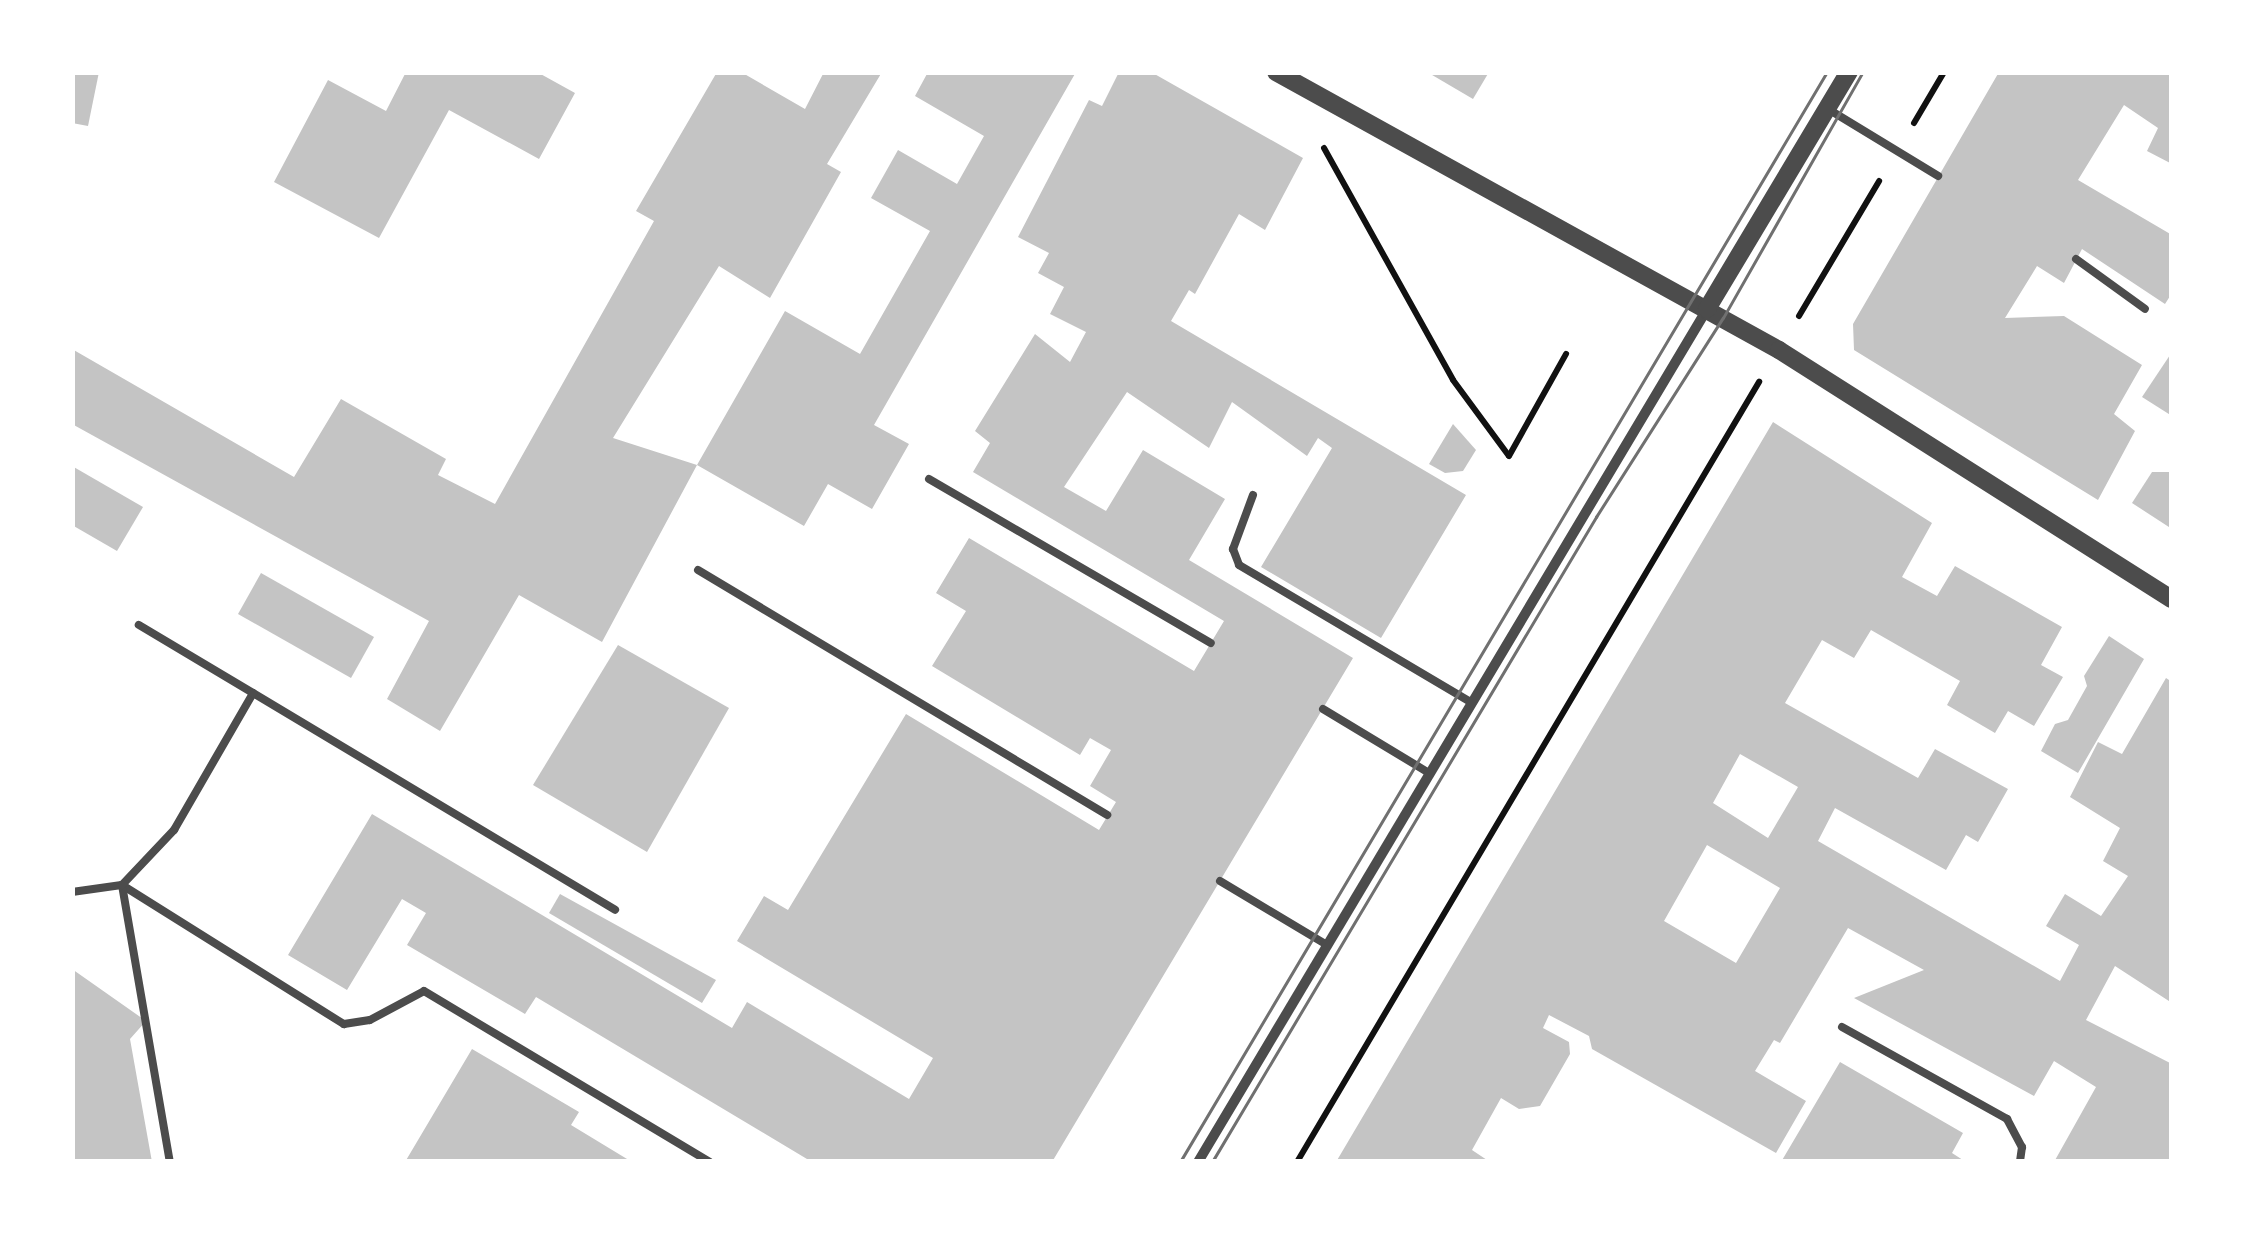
<!DOCTYPE html>
<html>
<head>
<meta charset="utf-8">
<style>
  body { margin:0 }
  #map { position:relative; width:2244px; height:1234px; overflow:hidden; background:#fff; font-family:Helvetica,sans-serif }
  div>[style] { position:absolute }
  .building>* { inset:0; background:#c4c4c4 }
  .path>* { height:6px; margin:-3px; padding:0 3px; transform-origin:3px; border-radius:3px; background:#111 }
  .service>* { height:8px; margin:-4px; padding:0 4px; transform-origin:4px; border-radius:4px; background:#4c4c4c }
  .minor>* { height:10px; margin:-5px; padding:0 5px; transform-origin:5px; border-radius:5px; background:#4c4c4c }
  .tertiary>* { height:18px; margin:-9px; padding:0 9px; transform-origin:9px; border-radius:9px; background:#4c4c4c }
  .tram>* { height:2.5px; margin:-1.25px; padding:0 1.25px; transform-origin:1.25px; border-radius:1.25px; background:#707070 }
  span { translate:-50% -50%; white-space:nowrap; text-align:center; line-height:1.15; -webkit-text-stroke:8px #fff; paint-order:stroke }
  .frame { position:absolute; inset:0; border:75px solid #fff; pointer-events:none }
</style>
</head>
<body>
<div id="map">
  <div class="building">
    <i style="clip-path:polygon(72px 72px,99px 72px,88px 126px,72px 123px)"></i>
    <i style="clip-path:polygon(406px 72px,537px 72px,575px 93px,539px 159px,449px 110px,379px 238px,274px 182px,328px 80px,386px 111px)"></i>
    <i style="clip-path:polygon(717px 72px,741px 72px,805px 109px,824px 72px,882px 72px,827px 164px,841px 172px,770px 298px,719px 266px,613px 438px,697px 465px,602px 642px,519px 595px,440px 731px,387px 699px,429px 621px,72px 424px,72px 349px,294px 477px,341px 399px,446px 459px,438px 475px,495px 504px,654px 221px,636px 211px)"></i>
    <i style="clip-path:polygon(928px 72px,1076px 72px,874px 425px,909px 444px,872px 509px,828px 484px,804px 526px,697px 465px,785px 311px,860px 354px,930px 231px,871px 198px,898px 150px,957px 184px,984px 136px,915px 96px)"></i>
    <i style="clip-path:polygon(1119px 72px,1151px 72px,1303px 158px,1265px 230px,1239px 214px,1195px 294px,1189px 290px,1171px 321px,1466px 495px,1381px 638px,1261px 567px,1332px 448px,1318px 438px,1307px 456px,1232px 402px,1209px 448px,1127px 392px,1064px 487px,1106px 511px,1143px 450px,1225px 499px,1189px 560px,1353px 658px,1052px 1162px,812px 1162px,536px 997px,525px 1014px,407px 945px,426px 913px,402px 899px,347px 990px,288px 955px,372px 814px,732px 1028px,747px 1002px,909px 1099px,933px 1058px,737px 941px,764px 896px,788px 910px,906px 714px,1099px 830px,1116px 802px,1090px 786px,1111px 750px,1090px 738px,1080px 755px,932px 666px,966px 611px,936px 593px,969px 538px,1194px 671px,1224px 621px,973px 472px,990px 443px,975px 431px,1035px 334px,1070px 362px,1086px 332px,1050px 314px,1064px 287px,1038px 273px,1049px 253px,1018px 237px,1089px 100px,1102px 106px)"></i>
    <i style="clip-path:polygon(1427px 72px,1489px 72px,1473px 99px)"></i>
    <i style="clip-path:polygon(1999px 72px,2172px 72px,2172px 164px,2147px 151px,2158px 128px,2124px 105px,2078px 180px,2172px 235px,2172px 293px,2165px 304px,2082px 249px,2064px 283px,2037px 266px,2005px 318px,2064px 316px,2142px 365px,2114px 414px,2135px 431px,2098px 500px,1854px 350px,1853px 324px)"></i>
    <i style="clip-path:polygon(2172px 352px,2172px 416px,2142px 397px)"></i>
    <i style="clip-path:polygon(evenodd,1773px 422px,1932px 523px,1902px 577px,1937px 596px,1955px 566px,2062px 627px,2041px 665px,2063px 677px,2034px 726px,2008px 711px,1995px 733px,1947px 705px,1960px 681px,1871px 630px,1854px 658px,1822px 640px,1785px 703px,1918px 778px,1935px 749px,2008px 789px,1978px 842px,1966px 835px,1946px 870px,1835px 808px,1818px 841px,2060px 981px,2079px 945px,2046px 926px,2065px 894px,2101px 916px,2128px 876px,2103px 861px,2120px 828px,2070px 797px,2098px 742px,2122px 754px,2166px 678px,2172px 682px,2172px 1003px,2115px 966px,2086px 1020px,2172px 1064px,2172px 1162px,2054px 1162px,2096px 1087px,2054px 1061px,2034px 1096px,1854px 998px,1924px 970px,1848px 928px,1780px 1043px,1774px 1040px,1755px 1071px,1806px 1101px,1776px 1153px,1592px 1049px,1589px 1036px,1549px 1015px,1543px 1028px,1569px 1042px,1570px 1054px,1540px 1106px,1519px 1109px,1501px 1098px,1472px 1150px,1490px 1162px,1336px 1162px,1773px 422px,1740px 754px,1798px 787px,1768px 838px,1713px 803px,1740px 754px,1773px 422px,1707px 845px,1780px 888px,1736px 963px,1664px 921px,1707px 845px)"></i>
    <i style="clip-path:polygon(1453px 424px,1476px 450px,1463px 471px,1445px 473px,1429px 464px)"></i>
    <i style="clip-path:polygon(72px 466px,143px 507px,117px 551px,72px 525px)"></i>
    <i style="clip-path:polygon(2152px 472px,2172px 472px,2172px 529px,2132px 503px)"></i>
    <i style="clip-path:polygon(261px 573px,374px 637px,351px 678px,238px 614px)"></i>
    <i style="clip-path:polygon(2109px 636px,2144px 659px,2078px 773px,2041px 751px,2055px 724px,2068px 720px,2087px 686px,2084px 676px)"></i>
    <i style="clip-path:polygon(618px 645px,729px 708px,647px 852px,533px 785px)"></i>
    <i style="clip-path:polygon(560px 894px,716px 980px,702px 1003px,549px 913px)"></i>
    <i style="clip-path:polygon(72px 969px,146px 1021px,130px 1039px,152px 1162px,72px 1162px)"></i>
    <i style="clip-path:polygon(472px 1049px,579px 1112px,571px 1125px,632px 1162px,405px 1162px)"></i>
    <i style="clip-path:polygon(1840px 1062px,1963px 1133px,1952px 1153px,1966px 1162px,1781px 1162px)"></i>
  </div>
  <div class="path">
    <i style="left:1914px;top:123px;width:59px;rotate:-59.5deg"></i>
    <i style="left:1324px;top:148px;width:265px;rotate:60.9deg"></i>
    <i style="left:1453px;top:380px;width:94px;rotate:53.6deg"></i>
    <i style="left:1509px;top:456px;width:117px;rotate:-60.8deg"></i>
    <i style="left:1799px;top:316px;width:157px;rotate:-59.3deg"></i>
    <i style="left:1297px;top:1162px;width:907px;rotate:-59.36deg"></i>
  </div>
  <div class="service">
    <i style="left:1828px;top:109px;width:129px;rotate:31.3deg"></i>
    <i style="left:2076px;top:259px;width:85px;rotate:35.9deg"></i>
    <i style="left:929px;top:479px;width:326px;rotate:30.2deg"></i>
    <i style="left:1253px;top:495px;width:58px;rotate:110.3deg"></i>
    <i style="left:1233px;top:549px;width:17px;rotate:69deg"></i>
    <i style="left:1239px;top:565px;width:269px;rotate:30.6deg"></i>
    <i style="left:698px;top:570px;width:477px;rotate:30.9deg"></i>
    <i style="left:253px;top:693px;width:422px;rotate:30.9deg"></i>
    <i style="left:1323px;top:709px;width:124px;rotate:31.1deg"></i>
    <i style="left:1220px;top:881px;width:125px;rotate:30.9deg"></i>
    <i style="left:122px;top:885px;width:262px;rotate:32.1deg"></i>
    <i style="left:344px;top:1024px;width:26px;rotate:-9deg"></i>
    <i style="left:370px;top:1020px;width:61px;rotate:-28.2deg"></i>
    <i style="left:424px;top:991px;width:333px;rotate:30.9deg"></i>
    <i style="left:122px;top:885px;width:281px;rotate:80.2deg"></i>
    <i style="left:72px;top:892px;width:50px;rotate:-8deg"></i>
    <i style="left:122px;top:885px;width:76px;rotate:-46.6deg"></i>
    <i style="left:174px;top:830px;width:158px;rotate:-60deg"></i>
    <i style="left:253px;top:693px;width:133px;rotate:-149.2deg"></i>
    <i style="left:1842px;top:1027px;width:189px;rotate:29.1deg"></i>
    <i style="left:2007px;top:1119px;width:32px;rotate:62deg"></i>
    <i style="left:2022px;top:1147px;width:15px;rotate:98deg"></i>
  </div>
  <div class="minor">
    <i style="left:1198px;top:1162px;width:993px;rotate:-59.17deg"></i>
  </div>
  <div class="tertiary">
    <i style="left:1276px;top:72px;width:575px;rotate:28.93deg"></i>
    <i style="left:1779px;top:350px;width:465px;rotate:32.4deg"></i>
    <i style="left:1707px;top:309px;width:276px;rotate:-59.1deg"></i>
  </div>
  <div class="tram">
    <i style="left:1180px;top:1162px;width:1268px;rotate:-59.31deg"></i>
    <i style="left:1212px;top:1162px;width:751px;rotate:-59.23deg"></i>
    <i style="left:1596px;top:517px;width:236px;rotate:-57.5deg"></i>
    <i style="left:1723px;top:318px;width:283px;rotate:-60.4deg"></i>
  </div>
  <div class="frame"></div>
</div>
</body>
</html>
